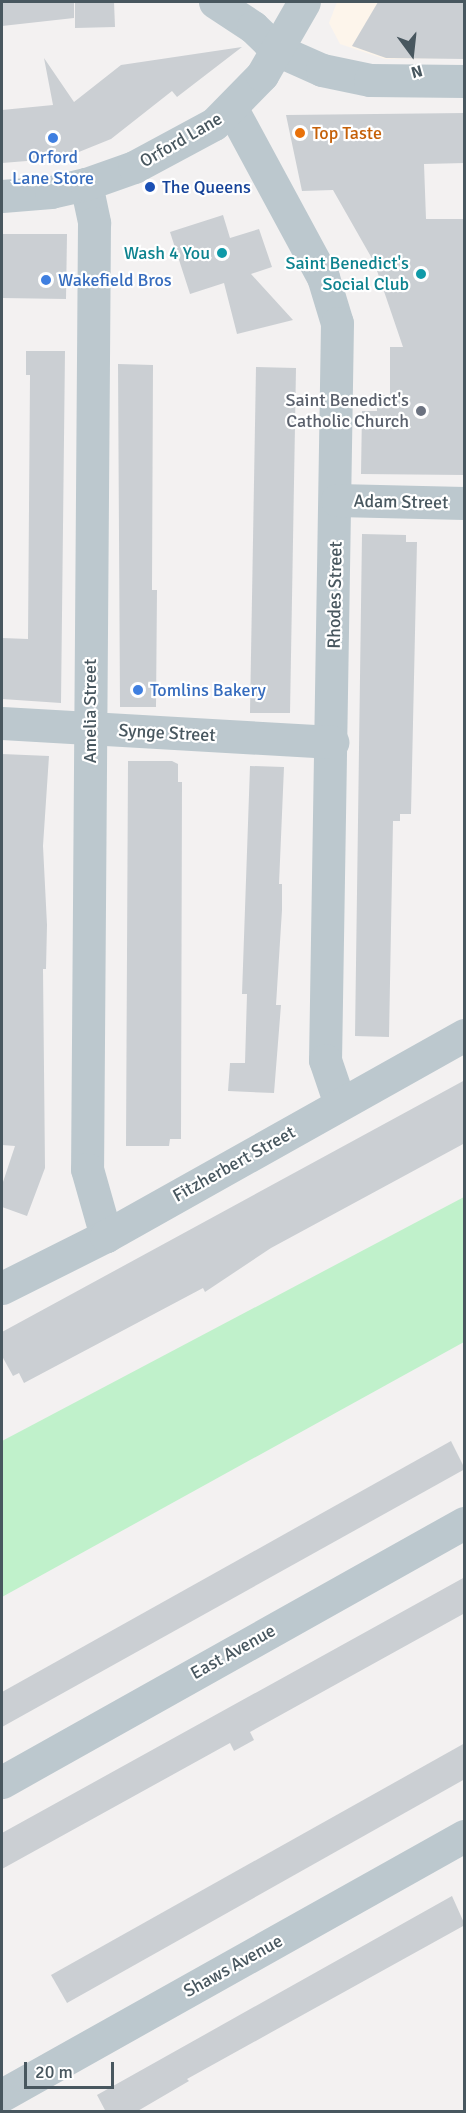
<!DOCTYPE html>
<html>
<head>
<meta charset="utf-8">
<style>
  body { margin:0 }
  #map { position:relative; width:466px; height:2113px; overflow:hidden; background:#f3f1f1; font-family:Signika,sans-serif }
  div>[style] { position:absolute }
  .commercial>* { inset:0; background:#fdf5eb }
  .green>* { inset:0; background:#c0f1cb }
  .building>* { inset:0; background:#cbcfd3 }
  .minor>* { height:33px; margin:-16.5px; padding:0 16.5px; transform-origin:16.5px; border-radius:16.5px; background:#bcc8ce }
  .dots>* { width:16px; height:16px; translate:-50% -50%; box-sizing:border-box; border:3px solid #fff; border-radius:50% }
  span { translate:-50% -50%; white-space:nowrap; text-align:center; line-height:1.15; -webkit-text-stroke:4.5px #fff; paint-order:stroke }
  .food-label { font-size:18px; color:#c56008 }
  .left { translate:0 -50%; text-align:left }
  .street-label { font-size:18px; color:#48575f }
  .shop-label { font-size:18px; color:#366cbe }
  .transit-label { font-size:18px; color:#164399 }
  .culture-label { font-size:18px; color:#0d838f }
  .right { translate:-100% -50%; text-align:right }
  .worship-label { font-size:18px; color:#5b616d }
  .frame { position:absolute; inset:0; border:3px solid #48575f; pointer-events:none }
  .north { position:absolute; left:382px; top:24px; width:60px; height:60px; -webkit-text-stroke:4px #fff; paint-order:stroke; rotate:165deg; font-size:16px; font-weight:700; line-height:24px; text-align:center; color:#48575f }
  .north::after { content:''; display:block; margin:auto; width:21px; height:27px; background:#48575f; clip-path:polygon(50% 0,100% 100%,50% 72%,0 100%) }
  .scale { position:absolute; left:24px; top:2062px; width:90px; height:27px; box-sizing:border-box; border:3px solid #48575f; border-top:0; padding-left:8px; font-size:18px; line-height:21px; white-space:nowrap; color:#48575f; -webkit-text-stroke:4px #fff; paint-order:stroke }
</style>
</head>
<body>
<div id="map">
  <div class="commercial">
    <i style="clip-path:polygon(337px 2px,464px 2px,464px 58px,385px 59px,340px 44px,329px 23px)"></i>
  </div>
  <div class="green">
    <i style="clip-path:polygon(464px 1197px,464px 1342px,2px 1597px,2px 1441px)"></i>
  </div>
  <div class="building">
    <i style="clip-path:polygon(2px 2px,74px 2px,74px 18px,2px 26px)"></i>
    <i style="clip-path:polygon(75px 2px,114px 2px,115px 27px,75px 28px)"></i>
    <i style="clip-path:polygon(378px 2px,465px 2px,465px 59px,386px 58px,352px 46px)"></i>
    <i style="clip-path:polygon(242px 47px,177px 97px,172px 91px,111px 139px,64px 158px,2px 163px,2px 110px,53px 105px,44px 58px,74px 102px,121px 65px)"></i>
    <i style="clip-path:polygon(465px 113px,465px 163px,424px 164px,426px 219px,465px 219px,465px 475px,361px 474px,362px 411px,377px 411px,377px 395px,390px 395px,390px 347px,403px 347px,374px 262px,333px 190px,302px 191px,286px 115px)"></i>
    <i style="clip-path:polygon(223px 215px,230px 238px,259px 229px,272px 267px,251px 274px,293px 320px,237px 334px,224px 283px,190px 294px,170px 232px)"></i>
    <i style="clip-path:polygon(2px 234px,67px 234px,66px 299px,2px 298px)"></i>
    <i style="clip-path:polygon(26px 351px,65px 351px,61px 703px,2px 699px,2px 638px,28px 639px,30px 375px,26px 375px)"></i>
    <i style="clip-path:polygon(118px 364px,153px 365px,152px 590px,157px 590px,156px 707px,120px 707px)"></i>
    <i style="clip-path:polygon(256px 367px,296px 368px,290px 713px,250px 713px)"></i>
    <i style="clip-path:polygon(362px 534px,406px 535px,406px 542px,417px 542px,411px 814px,400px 814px,400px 821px,393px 821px,389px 1037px,355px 1036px)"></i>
    <i style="clip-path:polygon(2px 754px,49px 756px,43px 846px,47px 925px,46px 969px,43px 969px,45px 1168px,27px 1216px,2px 1207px,2px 1185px,15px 1146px,2px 1145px)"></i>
    <i style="clip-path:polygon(128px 761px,172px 761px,178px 764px,178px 782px,182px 782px,181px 1139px,170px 1139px,169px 1146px,126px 1146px)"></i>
    <i style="clip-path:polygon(250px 766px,284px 767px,279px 884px,282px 884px,282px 910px,276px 1005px,281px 1005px,274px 1093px,228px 1091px,230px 1063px,245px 1063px,247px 994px,242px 994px)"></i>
    <i style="clip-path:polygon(465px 1080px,465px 1143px,271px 1248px,205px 1292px,203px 1288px,24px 1383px,19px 1373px,13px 1376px,2px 1356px,2px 1332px)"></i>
    <i style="clip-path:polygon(451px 1441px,465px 1469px,2px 1727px,2px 1692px)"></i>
    <i style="clip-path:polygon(465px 1577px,465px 1613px,250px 1732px,254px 1740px,234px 1751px,230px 1743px,2px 1869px,2px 1833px)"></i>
    <i style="clip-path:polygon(465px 1743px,465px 1779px,67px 2003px,51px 1975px)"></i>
    <i style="clip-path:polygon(452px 1896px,465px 1925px,187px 2079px,189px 2081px,136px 2112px,106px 2112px,97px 2095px)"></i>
  </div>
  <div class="minor">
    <i style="left:215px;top:2px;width:45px;rotate:33.3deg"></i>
    <i style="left:253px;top:27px;width:33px;rotate:44deg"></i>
    <i style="left:277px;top:50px;width:49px;rotate:24deg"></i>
    <i style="left:322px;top:70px;width:49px;rotate:11.8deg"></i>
    <i style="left:370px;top:80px;width:94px;rotate:0.6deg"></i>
    <i style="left:232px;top:109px;width:191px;rotate:61.6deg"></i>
    <i style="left:323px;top:277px;width:48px;rotate:73.1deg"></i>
    <i style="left:337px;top:323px;width:737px;rotate:90.93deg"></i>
    <i style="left:325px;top:1060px;width:46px;rotate:71.2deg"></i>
    <i style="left:86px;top:184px;width:40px;rotate:78deg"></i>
    <i style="left:94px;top:223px;width:946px;rotate:90.42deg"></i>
    <i style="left:87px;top:1169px;width:70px;rotate:74.2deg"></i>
    <i style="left:2px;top:196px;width:49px;rotate:-4.7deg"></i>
    <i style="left:51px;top:192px;width:36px;rotate:-13deg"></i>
    <i style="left:86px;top:184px;width:51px;rotate:-19.5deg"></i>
    <i style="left:134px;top:167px;width:91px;rotate:-28.3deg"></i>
    <i style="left:214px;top:124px;width:69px;rotate:-45.6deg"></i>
    <i style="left:262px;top:75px;width:84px;rotate:-60.1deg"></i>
    <i style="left:337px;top:500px;width:127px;rotate:1.4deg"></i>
    <i style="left:2px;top:723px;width:331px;rotate:3.3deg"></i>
    <i style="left:2px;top:1288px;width:116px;rotate:-26.6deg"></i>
    <i style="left:106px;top:1236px;width:411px;rotate:-29.3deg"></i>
    <i style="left:2px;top:1782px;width:530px;rotate:-29.28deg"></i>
    <i style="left:2px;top:2095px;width:530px;rotate:-29.28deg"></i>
  </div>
  <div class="dots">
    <i style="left:300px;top:133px;background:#e8710a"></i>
    <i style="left:53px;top:138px;background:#3f7fe0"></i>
    <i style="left:150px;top:187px;background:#1a4fb4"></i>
    <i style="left:222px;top:253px;background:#0f9aa8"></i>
    <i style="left:421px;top:274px;background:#0f9aa8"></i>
    <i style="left:46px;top:280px;background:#3f7fe0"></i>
    <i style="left:421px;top:411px;background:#6b7280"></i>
    <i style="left:138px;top:690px;background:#3f7fe0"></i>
  </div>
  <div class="food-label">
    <span class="left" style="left:312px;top:133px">Top Taste</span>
  </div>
  <div class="street-label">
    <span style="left:181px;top:140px;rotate:-30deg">Orford Lane</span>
    <span style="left:401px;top:502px;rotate:1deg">Adam Street</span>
    <span style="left:335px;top:595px;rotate:-89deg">Rhodes Street</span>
    <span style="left:90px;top:711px;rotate:-90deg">Amelia Street</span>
    <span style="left:167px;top:733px;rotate:3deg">Synge Street</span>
    <span style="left:234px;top:1164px;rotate:-29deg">Fitzherbert Street</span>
    <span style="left:233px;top:1652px;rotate:-29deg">East Avenue</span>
    <span style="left:233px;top:1966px;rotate:-29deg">Shaws Avenue</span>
  </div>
  <div class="shop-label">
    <span style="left:53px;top:168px">Orford<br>Lane Store</span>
    <span class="left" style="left:58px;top:280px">Wakefield Bros</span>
    <span class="left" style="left:150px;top:690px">Tomlins Bakery</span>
  </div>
  <div class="transit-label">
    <span class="left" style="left:162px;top:187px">The Queens</span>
  </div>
  <div class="culture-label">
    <span class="right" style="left:210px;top:253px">Wash 4 You</span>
    <span class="right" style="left:409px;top:274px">Saint Benedict's<br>Social Club</span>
  </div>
  <div class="worship-label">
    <span class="right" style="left:409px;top:411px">Saint Benedict's<br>Catholic Church</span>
  </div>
  <div class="frame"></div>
  <div class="north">N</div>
  <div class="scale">20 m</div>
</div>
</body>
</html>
